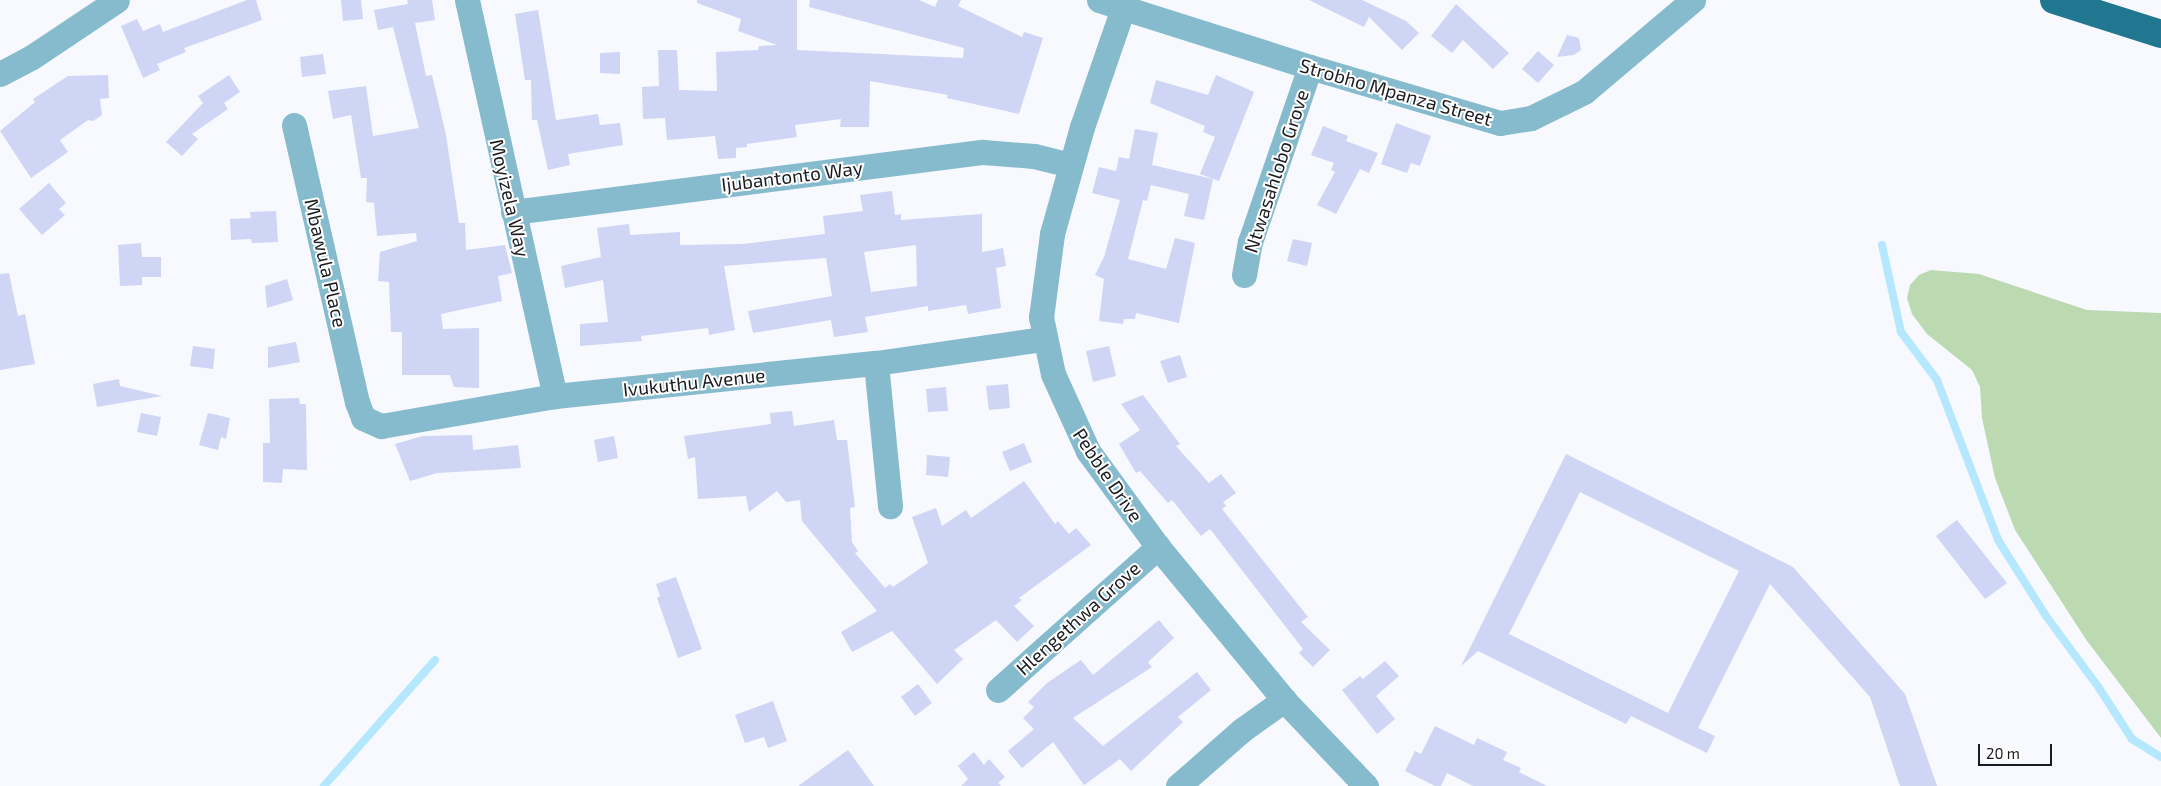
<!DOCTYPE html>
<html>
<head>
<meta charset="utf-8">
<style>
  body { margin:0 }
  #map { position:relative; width:2161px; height:786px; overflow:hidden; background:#f7f9ff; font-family:"Exo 2",sans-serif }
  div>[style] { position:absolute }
  .green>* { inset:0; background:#bbdab2 }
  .stream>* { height:8px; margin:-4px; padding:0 4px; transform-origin:4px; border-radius:4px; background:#b5e8ff }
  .building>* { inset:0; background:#ced5f5 }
  .minor>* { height:25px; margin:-12.5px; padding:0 12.5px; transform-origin:12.5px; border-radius:12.5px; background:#86bbce }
  .trunk>* { height:28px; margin:-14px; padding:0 14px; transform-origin:14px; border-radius:14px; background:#217690 }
  span { translate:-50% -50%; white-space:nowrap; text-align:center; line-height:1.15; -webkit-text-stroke:4px #fff; paint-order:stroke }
  .street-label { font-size:19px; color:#1b1c1f }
  .scale { position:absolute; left:1978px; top:744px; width:74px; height:22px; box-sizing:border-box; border:2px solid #1b1c1f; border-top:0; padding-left:6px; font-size:15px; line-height:18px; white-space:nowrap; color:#1b1c1f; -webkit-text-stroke:4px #fff; paint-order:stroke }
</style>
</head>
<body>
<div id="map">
  <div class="green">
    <i style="clip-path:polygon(1931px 270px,1979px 274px,2087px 310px,2161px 313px,2161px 738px,2087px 641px,2015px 530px,1995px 478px,1982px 418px,1980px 387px,1972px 370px,1927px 334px,1912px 314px,1907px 298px,1910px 285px,1919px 275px)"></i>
  </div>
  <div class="stream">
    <i style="left:1882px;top:245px;width:89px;rotate:77.7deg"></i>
    <i style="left:1901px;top:332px;width:60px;rotate:53.1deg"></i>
    <i style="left:1937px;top:380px;width:171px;rotate:69.1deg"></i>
    <i style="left:1998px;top:540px;width:90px;rotate:57.7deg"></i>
    <i style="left:2046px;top:616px;width:89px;rotate:53.6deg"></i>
    <i style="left:2099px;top:688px;width:61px;rotate:57.1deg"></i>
    <i style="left:2132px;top:739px;width:34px;rotate:32deg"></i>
    <i style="left:324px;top:786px;width:168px;rotate:-48.6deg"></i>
  </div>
  <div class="building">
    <i style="clip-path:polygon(247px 0,256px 0,262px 20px,184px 48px,186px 52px,157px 64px,160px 70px,143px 78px,121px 26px,137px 19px,143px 31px,160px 24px,163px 32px)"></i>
    <i style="clip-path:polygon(341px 0,361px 0,363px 19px,343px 21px)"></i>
    <i style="clip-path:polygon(407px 0,432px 0,435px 20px,415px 23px,426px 76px,432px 75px,446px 135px,459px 223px,465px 223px,466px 250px,505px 245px,512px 273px,498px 276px,502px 301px,441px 314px,443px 329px,479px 328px,479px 388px,454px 387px,450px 375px,402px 375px,402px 332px,391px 332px,389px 282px,378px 281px,380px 252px,417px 241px,416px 233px,377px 236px,374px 203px,366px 202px,367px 178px,361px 178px,351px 115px,333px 119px,328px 91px,366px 86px,373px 136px,419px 128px,393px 27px,378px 30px,374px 10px,408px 4px)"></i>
    <i style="clip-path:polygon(697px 0,797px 0,797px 50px,963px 58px,964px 48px,809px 7px,810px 0,919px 0,935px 7px,938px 0,961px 0,958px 6px,1022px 37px,1024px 32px,1043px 38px,1019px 114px,947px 98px,948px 95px,870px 81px,869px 127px,840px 127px,841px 119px,795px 125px,797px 137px,747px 144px,747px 147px,736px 148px,736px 158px,718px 159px,715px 136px,667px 140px,665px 118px,643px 119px,642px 87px,659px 86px,658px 50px,677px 50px,679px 90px,717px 91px,716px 52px,758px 50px,759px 46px,777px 45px,738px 31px,741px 19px,697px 3px)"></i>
    <i style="clip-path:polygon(1309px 0,1362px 0,1406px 21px,1419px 33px,1402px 50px,1369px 17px,1364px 27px)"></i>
    <i style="clip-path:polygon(1456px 4px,1509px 53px,1493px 69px,1463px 40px,1452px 53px,1431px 36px)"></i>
    <i style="clip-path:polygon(538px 10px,556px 120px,598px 114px,600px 125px,620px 123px,623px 145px,568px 154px,570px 165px,548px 170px,537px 120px,532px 120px,531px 80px,525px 80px,515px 14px)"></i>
    <i style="clip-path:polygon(1567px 35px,1579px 38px,1581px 50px,1574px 55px,1557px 57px)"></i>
    <i style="clip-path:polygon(1538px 51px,1554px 65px,1538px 83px,1522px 69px)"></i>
    <i style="clip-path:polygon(620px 52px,620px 74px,600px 73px,600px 53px)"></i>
    <i style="clip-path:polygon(323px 54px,326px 74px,302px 77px,300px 57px)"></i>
    <i style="clip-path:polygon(108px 75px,109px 98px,100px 99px,102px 115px,93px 121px,88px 120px,60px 140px,68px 152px,31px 178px,0 131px,35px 102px,33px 99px,68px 76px)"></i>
    <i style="clip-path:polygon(229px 75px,240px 92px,224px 103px,228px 109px,192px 134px,198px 139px,182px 156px,166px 142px,203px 103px,198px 96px)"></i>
    <i style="clip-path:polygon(1216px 75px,1254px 92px,1219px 181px,1200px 174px,1215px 137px,1203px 132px,1205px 126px,1150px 103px,1156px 80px,1208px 95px)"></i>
    <i style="clip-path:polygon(1396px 123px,1431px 136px,1420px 166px,1411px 163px,1407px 173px,1381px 164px)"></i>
    <i style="clip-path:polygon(1323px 126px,1348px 136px,1346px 141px,1378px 153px,1369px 173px,1360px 169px,1336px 214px,1317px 205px,1335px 172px,1331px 170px,1334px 163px,1311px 155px)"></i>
    <i style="clip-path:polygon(1135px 129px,1158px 133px,1152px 165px,1213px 179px,1204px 220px,1184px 216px,1189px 194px,1151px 185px,1147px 201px,1143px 200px,1128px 259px,1166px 269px,1175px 238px,1195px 243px,1179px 323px,1136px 313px,1135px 319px,1124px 319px,1123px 324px,1099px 321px,1104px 279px,1095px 275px,1104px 257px,1120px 200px,1092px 193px,1099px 167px,1116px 171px,1119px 157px,1129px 159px)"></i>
    <i style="clip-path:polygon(49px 183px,66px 203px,59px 209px,65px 215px,42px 235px,19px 209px)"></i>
    <i style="clip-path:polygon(evenodd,892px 191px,895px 215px,901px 214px,901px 220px,982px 214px,982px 252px,1003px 248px,1006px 266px,996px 268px,1001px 308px,968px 314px,966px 305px,928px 311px,928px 306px,865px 317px,868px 332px,834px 337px,831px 320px,753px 333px,748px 311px,832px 296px,826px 258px,724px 266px,735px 330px,709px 335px,708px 328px,641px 336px,642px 341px,580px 346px,580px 324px,608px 322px,603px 280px,565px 288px,561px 266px,601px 257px,597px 228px,629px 224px,630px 235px,680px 232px,680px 245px,743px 244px,825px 234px,823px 216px,863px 211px,860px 195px,892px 191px,916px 245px,917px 286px,871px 292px,864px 252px,916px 245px)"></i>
    <i style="clip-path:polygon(276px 211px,278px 242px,252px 243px,251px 239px,231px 240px,230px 219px,251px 218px,250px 212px)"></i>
    <i style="clip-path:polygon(1293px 239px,1312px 243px,1307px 266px,1287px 261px)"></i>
    <i style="clip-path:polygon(141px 243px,142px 257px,161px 257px,161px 277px,142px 277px,142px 285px,120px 286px,118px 245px)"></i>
    <i style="clip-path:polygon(9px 273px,18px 316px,25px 314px,35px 364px,0 370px,0 274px)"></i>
    <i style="clip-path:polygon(287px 279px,293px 300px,267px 308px,265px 286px)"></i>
    <i style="clip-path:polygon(296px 342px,300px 362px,268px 368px,268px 347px)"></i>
    <i style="clip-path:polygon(193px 346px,215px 349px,213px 369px,190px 366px)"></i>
    <i style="clip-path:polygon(1109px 346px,1116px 376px,1093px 382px,1086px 351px)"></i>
    <i style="clip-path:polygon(1180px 355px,1187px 377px,1168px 383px,1160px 361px)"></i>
    <i style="clip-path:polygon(119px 379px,120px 386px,162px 396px,97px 407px,93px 384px)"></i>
    <i style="clip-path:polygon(1008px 384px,1010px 408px,989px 410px,986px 386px)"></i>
    <i style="clip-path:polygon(946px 387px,948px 411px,928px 412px,926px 389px)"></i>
    <i style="clip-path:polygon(1143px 395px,1180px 444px,1176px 446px,1209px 483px,1221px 474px,1236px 493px,1223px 502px,1226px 506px,1222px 509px,1308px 617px,1301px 622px,1330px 650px,1313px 667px,1299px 653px,1303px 649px,1210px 529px,1201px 536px,1172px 500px,1168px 503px,1140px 471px,1136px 473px,1119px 444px,1140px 430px,1121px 404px)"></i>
    <i style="clip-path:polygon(299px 398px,300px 404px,306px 404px,307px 470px,283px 469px,282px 483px,263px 482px,263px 443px,270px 443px,269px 399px)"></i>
    <i style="clip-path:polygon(792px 411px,794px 426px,834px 420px,837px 440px,847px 440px,855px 507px,850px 508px,852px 542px,858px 551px,855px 553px,885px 588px,890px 584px,893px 587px,928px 563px,912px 517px,936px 508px,942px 526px,966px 510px,971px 518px,1024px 481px,1055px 524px,1058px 521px,1069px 534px,1076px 528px,1091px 545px,1019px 598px,1022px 600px,1014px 606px,1034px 626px,1017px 642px,996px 620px,954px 650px,963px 659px,937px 684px,892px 631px,852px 652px,841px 632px,877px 611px,802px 521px,800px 500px,786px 502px,777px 491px,749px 512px,746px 496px,698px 499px,695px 457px,688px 459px,684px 436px,771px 424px,770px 413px)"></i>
    <i style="clip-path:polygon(141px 413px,161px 417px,157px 436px,137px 432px)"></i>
    <i style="clip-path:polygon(208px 413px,230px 418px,226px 439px,221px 437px,218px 450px,199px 445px)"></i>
    <i style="clip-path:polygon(472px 435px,473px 450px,518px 445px,521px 468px,437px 473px,410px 481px,395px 444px,423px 436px)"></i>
    <i style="clip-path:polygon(614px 436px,618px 458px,598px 462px,594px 440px)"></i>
    <i style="clip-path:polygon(1024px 443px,1032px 462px,1010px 471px,1002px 452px)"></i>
    <i style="clip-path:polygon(evenodd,1566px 454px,1793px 567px,1905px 694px,1937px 786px,1900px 786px,1870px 697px,1770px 584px,1698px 728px,1715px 736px,1707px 753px,1631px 716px,1626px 724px,1478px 651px,1461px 666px,1566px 454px,1580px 492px,1739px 571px,1668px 713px,1509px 634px,1580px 492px)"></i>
    <i style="clip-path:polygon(927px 455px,950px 457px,948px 477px,926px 475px)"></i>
    <i style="clip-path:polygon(1957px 520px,2007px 583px,1985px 599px,1936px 536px)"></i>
    <i style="clip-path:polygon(676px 577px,702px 649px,678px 658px,657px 598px,660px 596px,656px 584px)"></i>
    <i style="clip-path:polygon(1159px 620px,1174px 638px,1148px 662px,1152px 667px,1073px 718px,1103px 746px,1197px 672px,1211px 690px,1178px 717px,1183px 722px,1131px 771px,1120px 759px,1084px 785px,1053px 742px,1022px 768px,1008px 751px,1034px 729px,1023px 718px,1034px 707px,1028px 702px,1047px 683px,1081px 660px,1093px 675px)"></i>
    <i style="clip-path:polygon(1385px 661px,1399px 676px,1376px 696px,1395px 719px,1377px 734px,1342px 690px,1360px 676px,1363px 679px)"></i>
    <i style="clip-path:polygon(918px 684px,932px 703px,915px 716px,901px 697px)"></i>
    <i style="clip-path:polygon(773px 701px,787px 741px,768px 748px,764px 737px,745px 743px,735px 715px)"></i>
    <i style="clip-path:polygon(1435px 726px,1474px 745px,1477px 738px,1507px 752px,1503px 760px,1521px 768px,1519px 772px,1547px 786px,1473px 786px,1447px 773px,1441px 786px,1435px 786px,1405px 771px,1415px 751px,1421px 754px)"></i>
    <i style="clip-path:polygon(848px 750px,874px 786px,798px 786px)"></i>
    <i style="clip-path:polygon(974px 752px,984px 765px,989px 759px,1005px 777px,998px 783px,1001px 786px,961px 786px,968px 779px,958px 766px)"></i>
  </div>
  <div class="minor">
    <i style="left:467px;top:0;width:406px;rotate:77.5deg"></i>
    <i style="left:1099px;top:0;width:221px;rotate:17.6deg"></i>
    <i style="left:1310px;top:67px;width:198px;rotate:16.4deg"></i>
    <i style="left:1500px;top:123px;width:31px;rotate:-9deg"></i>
    <i style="left:1531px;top:118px;width:59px;rotate:-26.1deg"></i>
    <i style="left:1584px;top:92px;width:143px;rotate:-40.2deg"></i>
    <i style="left:1123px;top:8px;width:126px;rotate:109deg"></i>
    <i style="left:1082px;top:127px;width:111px;rotate:105.7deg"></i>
    <i style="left:1052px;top:234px;width:84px;rotate:97.5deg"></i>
    <i style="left:1041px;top:317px;width:58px;rotate:78.1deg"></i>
    <i style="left:1053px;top:374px;width:85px;rotate:65.6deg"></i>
    <i style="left:1088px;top:451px;width:119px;rotate:53.9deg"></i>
    <i style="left:1158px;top:547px;width:198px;rotate:50.5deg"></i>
    <i style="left:1284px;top:700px;width:119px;rotate:46.4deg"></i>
    <i style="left:0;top:74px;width:36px;rotate:-28deg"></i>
    <i style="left:32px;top:57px;width:102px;rotate:-33.8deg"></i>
    <i style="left:294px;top:125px;width:284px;rotate:77.2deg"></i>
    <i style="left:357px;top:402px;width:17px;rotate:69deg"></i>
    <i style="left:363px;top:418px;width:20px;rotate:24deg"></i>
    <i style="left:381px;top:426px;width:177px;rotate:-9.8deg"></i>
    <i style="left:555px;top:396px;width:323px;rotate:-5.9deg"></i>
    <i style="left:876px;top:363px;width:169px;rotate:-8.2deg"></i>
    <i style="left:513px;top:212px;width:474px;rotate:-7.3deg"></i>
    <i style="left:983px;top:152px;width:51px;rotate:4.5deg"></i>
    <i style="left:1034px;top:156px;width:37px;rotate:14deg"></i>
    <i style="left:1244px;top:275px;width:34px;rotate:-80deg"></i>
    <i style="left:1250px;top:242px;width:185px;rotate:-71.1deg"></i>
    <i style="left:876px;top:363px;width:144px;rotate:84.4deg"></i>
    <i style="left:998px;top:690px;width:215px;rotate:-41.8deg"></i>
    <i style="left:1178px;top:786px;width:85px;rotate:-41.2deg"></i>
    <i style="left:1242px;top:730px;width:52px;rotate:-35.5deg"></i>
  </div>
  <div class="trunk">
    <i style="left:2054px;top:0;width:112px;rotate:17.6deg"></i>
  </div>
  <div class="street-label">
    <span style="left:1396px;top:92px;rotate:16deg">Strobho Mpanza Street</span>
    <span style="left:1276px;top:171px;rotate:-72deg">Ntwasahlobo Grove</span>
    <span style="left:792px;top:176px;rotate:-7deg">Ijubantonto Way</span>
    <span style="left:510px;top:198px;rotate:77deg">Moyizela Way</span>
    <span style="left:326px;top:263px;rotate:77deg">Mbawula Place</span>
    <span style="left:694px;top:382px;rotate:-6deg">Ivukuthu Avenue</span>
    <span style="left:1108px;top:475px;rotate:56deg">Pebble Drive</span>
    <span style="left:1078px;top:618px;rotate:-42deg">Hlengethwa Grove</span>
  </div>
  <div class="scale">20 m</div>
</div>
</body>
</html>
